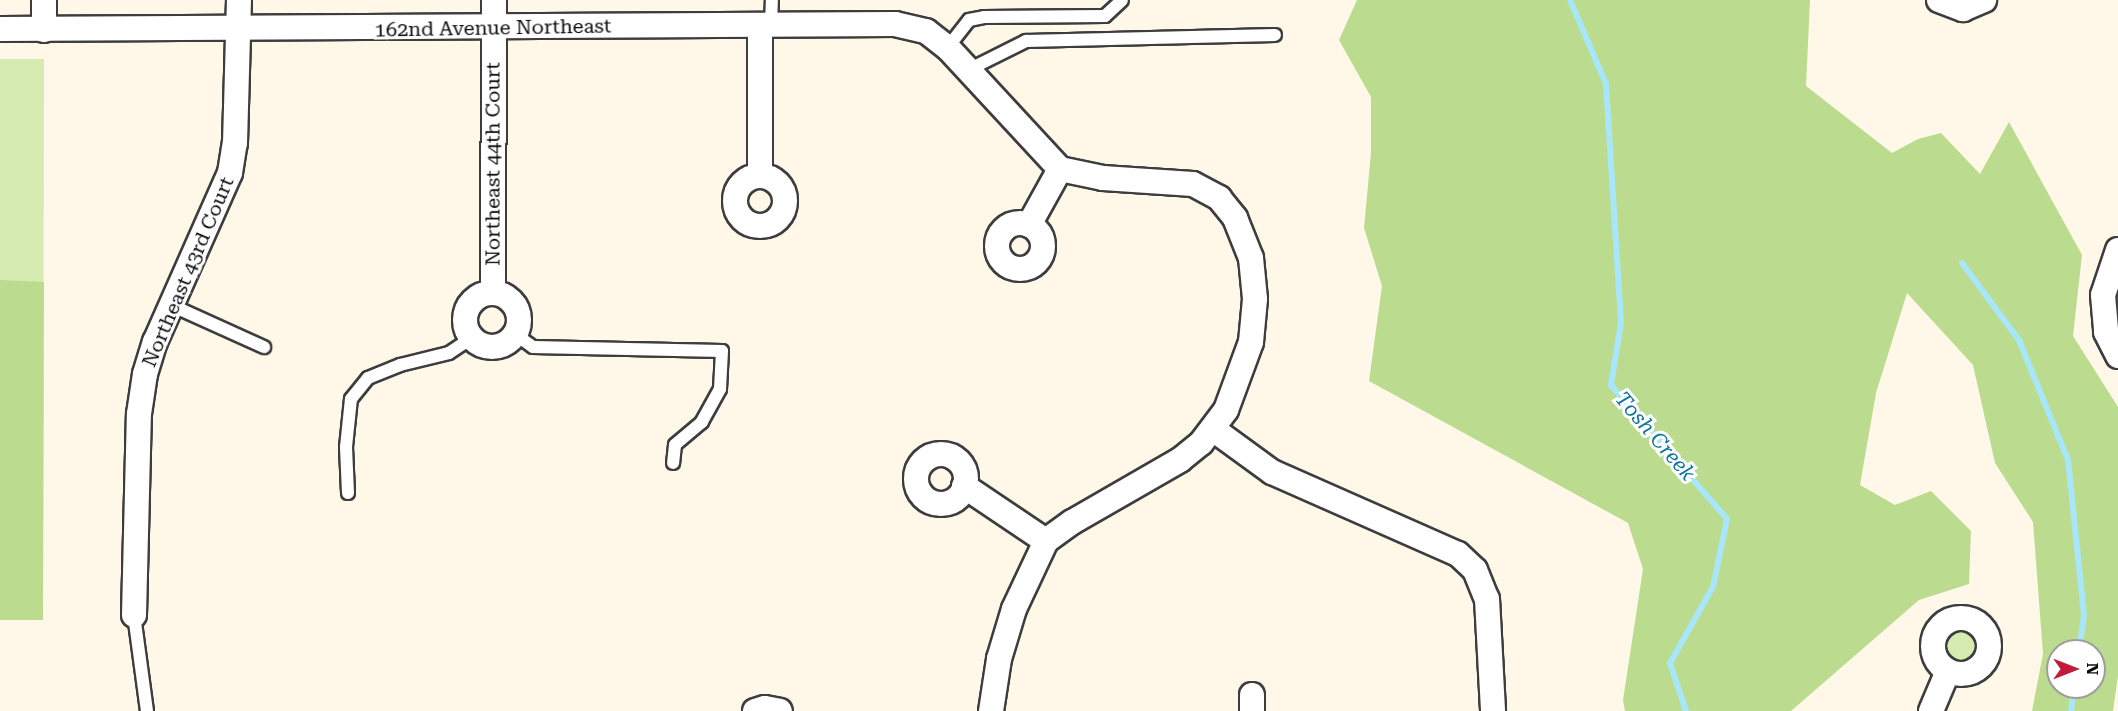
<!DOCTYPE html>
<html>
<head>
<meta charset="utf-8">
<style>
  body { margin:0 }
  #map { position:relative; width:2118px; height:711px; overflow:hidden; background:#fff7e7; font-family:"Roboto Serif",serif }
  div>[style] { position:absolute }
  .green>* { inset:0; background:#d6ebaf }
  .round { border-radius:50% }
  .forest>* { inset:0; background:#bbdc8e }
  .stream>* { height:6px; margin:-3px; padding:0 3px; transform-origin:3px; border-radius:3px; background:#a8e6f9 }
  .roads { filter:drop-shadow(2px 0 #3d3d3d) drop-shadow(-2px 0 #3d3d3d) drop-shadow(0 2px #3d3d3d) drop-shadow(0 -2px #3d3d3d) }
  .lane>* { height:12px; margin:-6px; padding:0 6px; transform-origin:6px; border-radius:6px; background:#fff }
  .street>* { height:24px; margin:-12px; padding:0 12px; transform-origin:12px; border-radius:12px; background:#fff }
  .street>.ring { margin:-12px; padding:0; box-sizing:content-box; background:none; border:24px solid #fff; border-radius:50% }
  span { translate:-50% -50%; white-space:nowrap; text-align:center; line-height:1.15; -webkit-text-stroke:6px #fff; paint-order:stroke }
  .street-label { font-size:20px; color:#0a0a0a }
  .water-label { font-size:21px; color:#0e74a1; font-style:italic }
  .north { position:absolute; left:2046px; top:639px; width:60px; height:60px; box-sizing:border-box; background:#fff; border:2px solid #9d9d9d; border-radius:50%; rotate:90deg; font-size:16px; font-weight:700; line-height:24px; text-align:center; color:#0a0a0a }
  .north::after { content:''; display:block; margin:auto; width:21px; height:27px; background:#c01c39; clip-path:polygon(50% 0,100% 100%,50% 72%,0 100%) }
</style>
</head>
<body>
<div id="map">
  <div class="green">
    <i style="clip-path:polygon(0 59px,44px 59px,43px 620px,0 620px)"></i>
    <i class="round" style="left:1944px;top:629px;width:34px;height:34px"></i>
  </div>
  <div class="forest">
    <i style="clip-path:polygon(evenodd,1357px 0,1810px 0,1806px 86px,1892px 153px,1918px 139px,1941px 133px,1980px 174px,2009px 122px,2082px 255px,2073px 336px,2118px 407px,2118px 676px,2113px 711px,2032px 711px,2043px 654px,2033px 522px,1995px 463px,1973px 365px,1907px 293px,1876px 393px,1860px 485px,1895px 505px,1931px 491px,1971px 531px,1969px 584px,1919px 600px,1791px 711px,1625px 711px,1623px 700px,1643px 569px,1628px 523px,1369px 381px,1382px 286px,1364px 228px,1371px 153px,1371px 97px,1339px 40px,1357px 0,2058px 651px,2094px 651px,2094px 687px,2058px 687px,2058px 651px)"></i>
    <i style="clip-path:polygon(0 280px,44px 282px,43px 620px,0 620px)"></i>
  </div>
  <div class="stream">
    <i style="left:1570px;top:0;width:91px;rotate:66.8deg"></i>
    <i style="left:1606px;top:84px;width:239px;rotate:86.4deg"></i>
    <i style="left:1621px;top:323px;width:63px;rotate:99.2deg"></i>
    <i style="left:1611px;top:385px;width:177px;rotate:49.1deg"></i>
    <i style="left:1727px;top:519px;width:69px;rotate:101.6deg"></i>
    <i style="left:1713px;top:587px;width:87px;rotate:119.5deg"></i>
    <i style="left:1670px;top:663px;width:51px;rotate:71.6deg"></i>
    <i style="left:1962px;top:263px;width:96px;rotate:53.5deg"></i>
    <i style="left:2019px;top:340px;width:130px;rotate:67.8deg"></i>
    <i style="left:2068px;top:460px;width:156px;rotate:84.1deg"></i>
    <i style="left:2084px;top:615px;width:36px;rotate:98deg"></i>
    <i style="left:2071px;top:711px;width:24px;rotate:-83deg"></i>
  </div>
  <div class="roads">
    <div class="lane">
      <i style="left:771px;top:25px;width:25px;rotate:-88deg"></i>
      <i style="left:948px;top:47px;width:34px;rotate:-52deg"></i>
      <i style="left:969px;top:20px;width:15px;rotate:-11deg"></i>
      <i style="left:984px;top:17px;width:121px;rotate:-0.5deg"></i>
      <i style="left:1105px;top:16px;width:23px;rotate:-43deg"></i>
      <i style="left:970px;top:69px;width:63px;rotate:-26.6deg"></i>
      <i style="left:1026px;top:41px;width:249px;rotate:-1.4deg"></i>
      <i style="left:173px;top:306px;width:100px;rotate:24.3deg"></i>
      <i style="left:515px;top:334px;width:22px;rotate:36deg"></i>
      <i style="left:533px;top:347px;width:189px;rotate:1.2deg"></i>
      <i style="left:722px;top:351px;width:38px;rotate:93deg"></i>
      <i style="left:720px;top:389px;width:38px;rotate:119deg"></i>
      <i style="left:702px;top:422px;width:35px;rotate:140deg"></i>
      <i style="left:675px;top:445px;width:18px;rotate:96deg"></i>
      <i style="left:348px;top:493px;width:46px;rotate:-92.5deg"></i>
      <i style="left:346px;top:447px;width:48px;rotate:-84.1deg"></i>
      <i style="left:351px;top:399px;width:27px;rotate:-51deg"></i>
      <i style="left:368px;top:378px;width:35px;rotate:-22deg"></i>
      <i style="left:400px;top:365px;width:50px;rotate:-13.8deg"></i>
      <i style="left:449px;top:353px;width:27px;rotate:-34deg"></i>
      <i style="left:134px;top:615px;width:97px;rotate:82.3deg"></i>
    </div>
    <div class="street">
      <i style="left:44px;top:0;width:30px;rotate:90deg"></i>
      <i style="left:1939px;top:0;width:26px;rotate:21deg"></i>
      <i style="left:1963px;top:9px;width:23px;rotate:-23deg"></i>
      <i style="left:760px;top:25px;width:151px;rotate:90deg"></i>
      <i style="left:0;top:29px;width:895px;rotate:-0.32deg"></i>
      <i style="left:895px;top:24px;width:32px;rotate:13deg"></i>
      <i style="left:926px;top:31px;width:28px;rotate:38deg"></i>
      <i style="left:948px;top:48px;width:165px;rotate:47.2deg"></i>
      <i style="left:1060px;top:169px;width:44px;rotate:11.8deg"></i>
      <i style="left:1103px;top:178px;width:90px;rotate:3.8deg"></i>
      <i style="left:1193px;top:184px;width:30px;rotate:28deg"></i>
      <i style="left:1219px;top:198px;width:26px;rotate:51deg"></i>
      <i style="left:1235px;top:218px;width:43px;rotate:68.2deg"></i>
      <i style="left:1251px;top:258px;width:41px;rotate:84.4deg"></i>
      <i style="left:1255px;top:299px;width:43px;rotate:95.3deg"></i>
      <i style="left:1251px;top:342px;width:72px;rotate:110.2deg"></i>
      <i style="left:1226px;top:410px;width:41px;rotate:127.1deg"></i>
      <i style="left:1201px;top:443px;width:27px;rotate:141deg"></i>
      <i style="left:1180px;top:460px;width:125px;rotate:150.1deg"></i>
      <i style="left:1072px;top:522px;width:32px;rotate:144deg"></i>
      <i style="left:1046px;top:541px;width:75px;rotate:115.2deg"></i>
      <i style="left:1014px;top:609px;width:52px;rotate:106.7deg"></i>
      <i style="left:999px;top:659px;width:53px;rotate:98.7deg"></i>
      <i class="ring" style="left:735px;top:176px;width:26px;height:26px"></i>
      <i class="ring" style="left:997px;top:223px;width:22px;height:22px"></i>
      <i style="left:1029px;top:225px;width:64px;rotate:-61deg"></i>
      <i style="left:2118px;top:250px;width:47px;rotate:108.4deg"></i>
      <i style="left:2103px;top:295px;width:37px;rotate:85deg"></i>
      <i style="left:2106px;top:332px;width:27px;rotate:63deg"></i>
      <i style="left:493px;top:292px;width:292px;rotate:-89.8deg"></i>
      <i class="ring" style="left:465px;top:293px;width:30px;height:30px"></i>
      <i style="left:1213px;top:429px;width:73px;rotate:36.1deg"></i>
      <i style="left:1272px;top:472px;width:203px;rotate:23.8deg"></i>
      <i style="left:1458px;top:554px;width:23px;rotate:43deg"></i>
      <i style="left:1475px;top:570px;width:31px;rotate:68deg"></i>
      <i style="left:1487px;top:599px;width:112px;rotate:86.9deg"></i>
      <i class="ring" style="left:916px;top:454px;width:26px;height:26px"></i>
      <i style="left:964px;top:486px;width:99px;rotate:33.9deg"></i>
      <i style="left:134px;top:615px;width:201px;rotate:-88.6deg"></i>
      <i style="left:139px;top:414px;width:40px;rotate:-81.5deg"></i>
      <i style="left:145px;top:374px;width:34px;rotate:-73deg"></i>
      <i style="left:155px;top:342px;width:185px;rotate:-66.1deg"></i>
      <i style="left:230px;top:173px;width:30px;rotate:-81deg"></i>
      <i style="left:235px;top:143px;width:143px;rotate:-88.4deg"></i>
      <i class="ring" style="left:1933px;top:618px;width:32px;height:32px"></i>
      <i style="left:1252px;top:695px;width:16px;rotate:90deg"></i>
      <i style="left:755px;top:711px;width:10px;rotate:-17deg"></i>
      <i style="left:765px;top:708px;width:15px;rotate:11deg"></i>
      <i style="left:1931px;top:711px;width:43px;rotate:-67deg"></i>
    </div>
  </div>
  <div class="street-label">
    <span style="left:493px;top:28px;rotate:-1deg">162nd Avenue Northeast</span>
    <span style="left:493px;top:164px;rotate:-90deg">Northeast 44th Court</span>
    <span style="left:188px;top:272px;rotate:-67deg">Northeast 43rd Court</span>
  </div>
  <div class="water-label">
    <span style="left:1655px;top:436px;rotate:49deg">Tosh Creek</span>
  </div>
  <div class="north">N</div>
</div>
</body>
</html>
